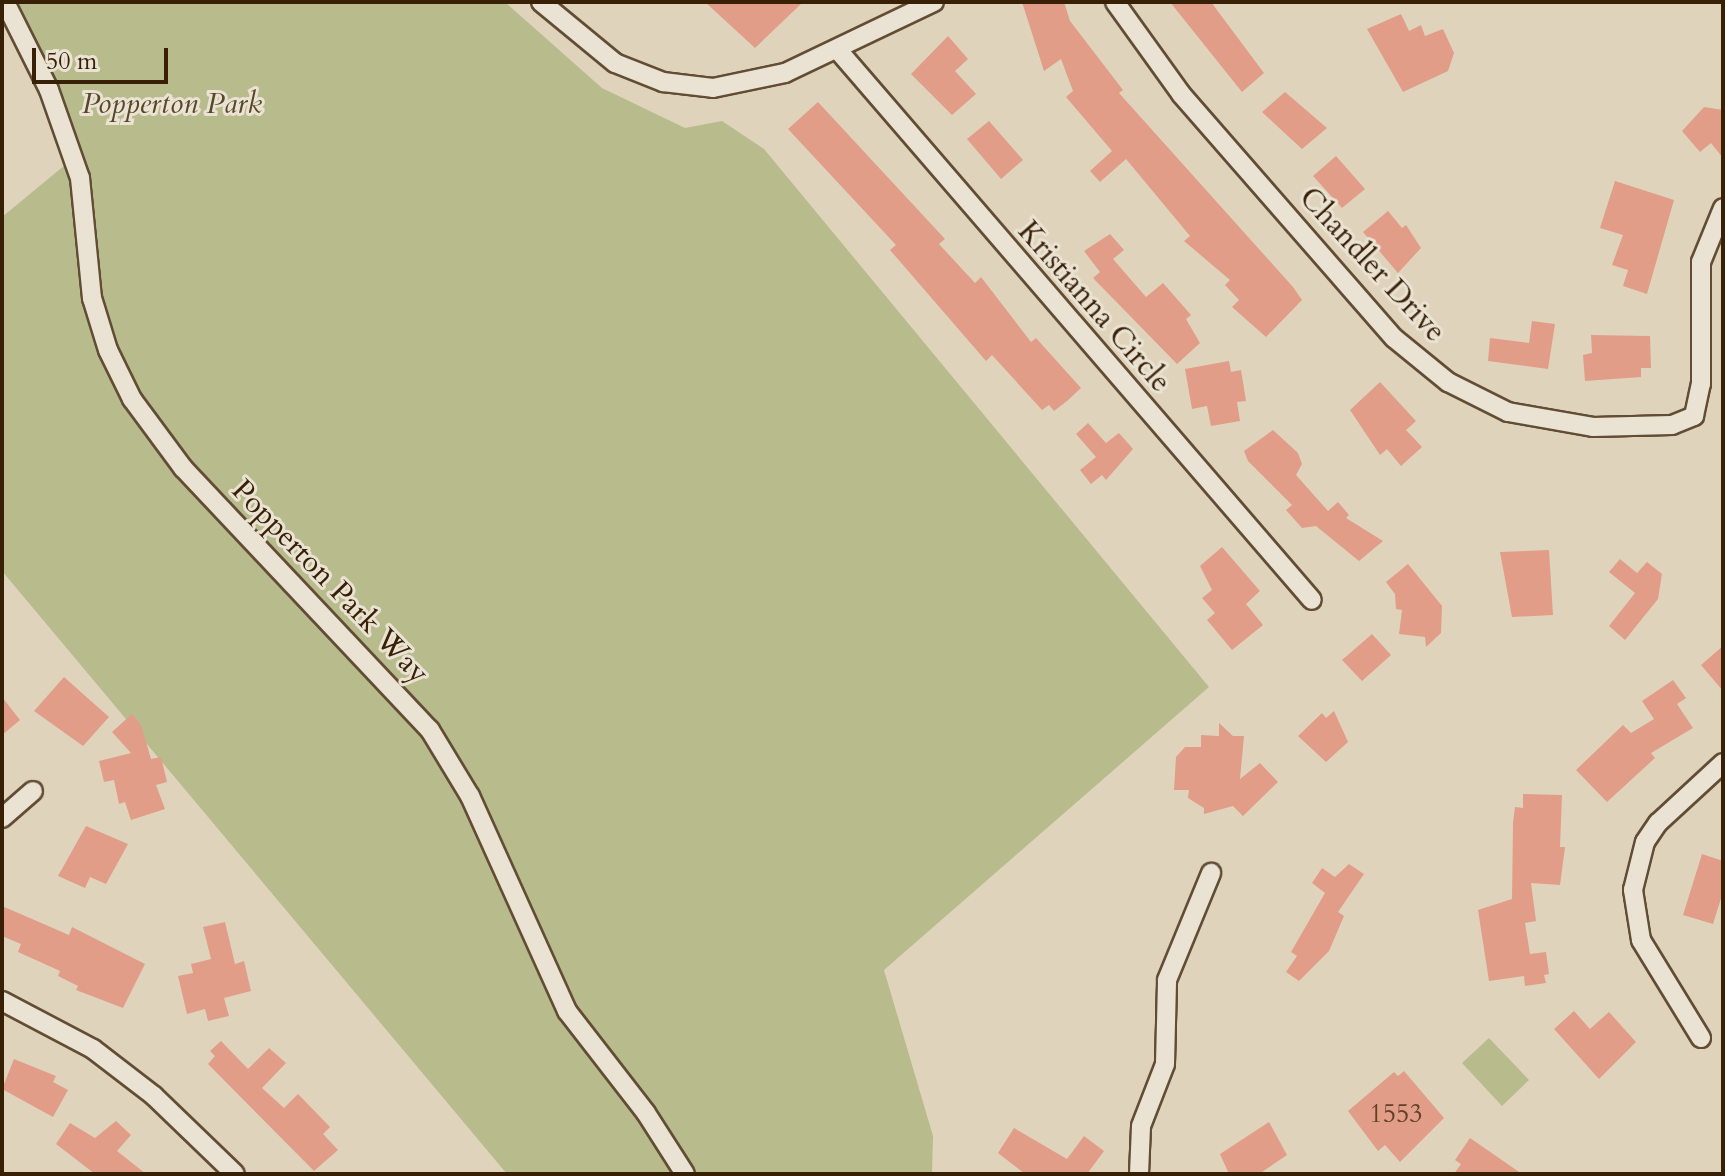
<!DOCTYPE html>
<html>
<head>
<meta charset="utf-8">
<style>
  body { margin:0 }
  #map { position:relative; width:1725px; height:1176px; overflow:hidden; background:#dfd4bb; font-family:Cardo,serif }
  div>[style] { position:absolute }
  .green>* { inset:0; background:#b8bb8c }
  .building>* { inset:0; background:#e19d88 }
  .roads { filter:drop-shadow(2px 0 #624d34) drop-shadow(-2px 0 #624d34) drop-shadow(0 2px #624d34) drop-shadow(0 -2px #624d34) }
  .minor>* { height:18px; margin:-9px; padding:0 9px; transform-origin:9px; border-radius:9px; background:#eae3d3 }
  span { translate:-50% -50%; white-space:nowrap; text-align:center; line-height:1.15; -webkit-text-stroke:6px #eae3d3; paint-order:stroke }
  .number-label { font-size:26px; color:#623f27 }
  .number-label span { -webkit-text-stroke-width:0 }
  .park-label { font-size:30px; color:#584728; font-style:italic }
  .street-label { font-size:30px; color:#382007 }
  .frame { position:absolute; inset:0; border:4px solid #382007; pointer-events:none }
  .scale { position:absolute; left:32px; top:48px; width:136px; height:36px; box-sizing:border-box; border:4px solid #382007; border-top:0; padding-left:10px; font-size:24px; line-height:28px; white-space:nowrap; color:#382007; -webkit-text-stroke:6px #eae3d3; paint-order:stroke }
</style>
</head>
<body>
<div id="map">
  <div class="green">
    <i style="clip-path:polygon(18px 2px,505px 2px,602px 88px,685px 128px,722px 121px,764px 149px,1209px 687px,884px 970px,933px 1136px,932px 1174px,507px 1174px,2px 571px,2px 217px,82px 151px,59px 87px)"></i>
    <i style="clip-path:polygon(1489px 1038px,1529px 1080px,1502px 1106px,1462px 1063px)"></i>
  </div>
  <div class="building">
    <i style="clip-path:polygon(705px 2px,803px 2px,755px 48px)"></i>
    <i style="clip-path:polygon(1022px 2px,1064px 2px,1070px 21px,1123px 90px,1119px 93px,1293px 287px,1302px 300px,1266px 337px,1232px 307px,1239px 300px,1225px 285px,1230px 280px,1184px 241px,1190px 236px,1126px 159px,1100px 182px,1090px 171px,1112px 151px,1066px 97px,1073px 91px,1061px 59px,1044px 71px)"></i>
    <i style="clip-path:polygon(1170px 2px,1211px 2px,1264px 73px,1242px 92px)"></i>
    <i style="clip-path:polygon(1401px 14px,1409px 31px,1421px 25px,1425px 36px,1443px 29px,1454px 53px,1448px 71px,1403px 92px,1367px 29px)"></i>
    <i style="clip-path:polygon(948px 36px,968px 59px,955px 71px,976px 94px,952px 115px,911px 74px)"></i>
    <i style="clip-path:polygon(1285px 92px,1327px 128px,1302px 149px,1262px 112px)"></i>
    <i style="clip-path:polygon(818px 102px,945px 239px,939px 244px,975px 283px,981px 277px,1031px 342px,1036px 338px,1081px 388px,1067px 401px,1054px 411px,1049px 405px,1042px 410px,992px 355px,986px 361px,890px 250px,896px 245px,788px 129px)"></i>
    <i style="clip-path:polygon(1704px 107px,1723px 110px,1723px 158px,1711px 143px,1700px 152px,1682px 131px)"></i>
    <i style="clip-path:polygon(989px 121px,1023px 160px,1001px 179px,967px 139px)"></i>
    <i style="clip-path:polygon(1336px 156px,1365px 189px,1342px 208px,1313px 176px)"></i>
    <i style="clip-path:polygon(1615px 181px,1674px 200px,1647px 294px,1623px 286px,1628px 270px,1612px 265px,1623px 235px,1600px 228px)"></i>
    <i style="clip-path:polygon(1388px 211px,1402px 228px,1406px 225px,1421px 248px,1398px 273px,1363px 232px)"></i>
    <i style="clip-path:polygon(1110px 234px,1124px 250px,1113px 259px,1146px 297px,1163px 283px,1191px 315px,1186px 319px,1200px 343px,1177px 364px,1093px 278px,1100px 272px,1084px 251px)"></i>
    <i style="clip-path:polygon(1532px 321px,1555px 324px,1548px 369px,1488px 361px,1490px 338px,1529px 343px)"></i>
    <i style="clip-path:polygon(1591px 335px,1650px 336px,1651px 368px,1641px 368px,1641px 377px,1585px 381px,1583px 355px,1592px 353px)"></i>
    <i style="clip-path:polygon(1229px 361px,1231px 372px,1241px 370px,1246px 401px,1237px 402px,1240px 421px,1211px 426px,1207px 406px,1192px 409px,1185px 369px)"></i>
    <i style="clip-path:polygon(1380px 382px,1416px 421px,1406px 430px,1422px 447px,1401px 466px,1387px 449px,1380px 455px,1350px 410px)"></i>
    <i style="clip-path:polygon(1088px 423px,1106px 443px,1119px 433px,1133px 449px,1106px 480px,1102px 475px,1091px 484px,1080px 470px,1096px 457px,1076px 434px)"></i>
    <i style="clip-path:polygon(1273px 430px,1298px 453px,1302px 464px,1296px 475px,1328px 511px,1338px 502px,1349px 515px,1346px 518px,1383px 541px,1359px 561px,1316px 526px,1302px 528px,1286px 510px,1292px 505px,1248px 461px,1244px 451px)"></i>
    <i style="clip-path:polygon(1222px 547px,1260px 591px,1246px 604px,1263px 625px,1232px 650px,1207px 620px,1215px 613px,1202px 598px,1212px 590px,1200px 566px)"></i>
    <i style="clip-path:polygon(1549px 550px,1553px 615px,1512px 617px,1500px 552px)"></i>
    <i style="clip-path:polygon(1620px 559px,1637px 573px,1647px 562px,1662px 574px,1658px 599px,1625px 640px,1609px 626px,1635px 593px,1609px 572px)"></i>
    <i style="clip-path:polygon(1408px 564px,1442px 606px,1441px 633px,1426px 647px,1425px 637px,1399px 634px,1402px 610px,1396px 609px,1395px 594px,1386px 582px)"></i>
    <i style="clip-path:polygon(1372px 634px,1391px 655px,1362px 681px,1342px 660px)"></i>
    <i style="clip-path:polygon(1723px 646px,1723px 691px,1701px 665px)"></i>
    <i style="clip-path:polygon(64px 677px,109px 717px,83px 746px,34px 711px)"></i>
    <i style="clip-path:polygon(1673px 680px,1686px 698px,1677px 704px,1693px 728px,1651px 753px,1655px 758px,1607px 802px,1576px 770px,1623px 725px,1631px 733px,1654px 719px,1642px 701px)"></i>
    <i style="clip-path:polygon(2px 697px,20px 720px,2px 735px)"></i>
    <i style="clip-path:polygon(1334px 711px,1348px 742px,1326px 762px,1298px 736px,1322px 713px,1326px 718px)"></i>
    <i style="clip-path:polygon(132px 714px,141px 725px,151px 759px,161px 757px,167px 782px,156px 785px,165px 809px,131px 820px,125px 802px,119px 804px,114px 780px,104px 782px,99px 761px,131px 753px,112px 732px)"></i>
    <i style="clip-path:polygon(1219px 723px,1233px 736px,1244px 736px,1240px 779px,1260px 763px,1278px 782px,1243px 816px,1233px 806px,1204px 814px,1204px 808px,1188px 798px,1189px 790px,1174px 790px,1176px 757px,1185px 747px,1201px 747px,1201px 735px,1219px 736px)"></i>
    <i style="clip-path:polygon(1523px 794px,1562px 795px,1560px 847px,1565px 847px,1560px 885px,1531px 883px,1536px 921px,1525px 923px,1530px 954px,1546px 952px,1549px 974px,1544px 975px,1546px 983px,1525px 986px,1524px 976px,1489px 981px,1478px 910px,1512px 899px,1513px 823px,1515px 807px,1523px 808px)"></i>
    <i style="clip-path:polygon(86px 826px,128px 844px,106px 884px,90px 877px,85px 888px,58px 876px)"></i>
    <i style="clip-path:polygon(1702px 854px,1723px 861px,1723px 892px,1713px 924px,1683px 915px)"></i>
    <i style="clip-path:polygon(1349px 864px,1364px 874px,1338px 912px,1344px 916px,1329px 951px,1299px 981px,1286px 972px,1297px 956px,1291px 952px,1325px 893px,1312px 883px,1322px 868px,1335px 877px)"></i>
    <i style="clip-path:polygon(2px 906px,69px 935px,72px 927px,145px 964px,123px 1008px,76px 990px,78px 986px,58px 976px,60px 971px,18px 952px,21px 944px,2px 936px)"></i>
    <i style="clip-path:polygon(225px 922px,235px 964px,244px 961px,251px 991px,224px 998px,229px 1016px,208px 1021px,205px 1009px,187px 1014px,178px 976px,193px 973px,191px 964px,211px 959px,203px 927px)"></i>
    <i style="clip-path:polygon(1574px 1011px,1590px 1029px,1609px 1012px,1636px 1042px,1599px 1079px,1554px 1029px)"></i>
    <i style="clip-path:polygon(221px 1041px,248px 1069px,269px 1048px,286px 1063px,262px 1088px,284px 1108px,298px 1094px,330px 1127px,323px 1134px,338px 1150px,314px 1171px,208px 1064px,215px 1056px,210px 1051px)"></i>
    <i style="clip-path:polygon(14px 1059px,56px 1076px,53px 1082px,68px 1090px,53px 1117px,2px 1089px)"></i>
    <i style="clip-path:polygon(1404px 1071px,1444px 1118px,1400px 1162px,1385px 1145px,1378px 1151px,1348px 1111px,1394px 1072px,1398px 1076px)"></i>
    <i style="clip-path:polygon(116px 1121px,131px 1135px,117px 1151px,146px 1174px,95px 1174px,56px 1144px,70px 1123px,95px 1138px)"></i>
    <i style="clip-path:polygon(1269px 1122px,1287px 1155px,1259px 1174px,1229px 1174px,1220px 1154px)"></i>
    <i style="clip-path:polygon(1014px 1128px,1067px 1159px,1084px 1136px,1104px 1151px,1087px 1174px,1025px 1174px,998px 1153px)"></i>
    <i style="clip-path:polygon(1470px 1138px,1522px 1174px,1454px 1174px,1461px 1164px,1455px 1160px)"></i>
  </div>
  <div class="roads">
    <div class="minor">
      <i style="left:5px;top:2px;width:98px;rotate:63.4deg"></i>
      <i style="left:49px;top:90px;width:93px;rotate:70.6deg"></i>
      <i style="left:80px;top:178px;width:121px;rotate:84.3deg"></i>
      <i style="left:92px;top:298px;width:54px;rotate:72.9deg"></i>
      <i style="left:108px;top:350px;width:55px;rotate:63.9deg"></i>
      <i style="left:132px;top:399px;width:86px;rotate:53.5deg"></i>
      <i style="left:183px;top:468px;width:360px;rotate:46.7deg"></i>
      <i style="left:430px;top:730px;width:77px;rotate:58.8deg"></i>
      <i style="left:470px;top:796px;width:236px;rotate:65.7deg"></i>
      <i style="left:567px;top:1011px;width:129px;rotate:52.2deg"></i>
      <i style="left:646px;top:1113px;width:72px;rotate:57.4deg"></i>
      <i style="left:541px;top:2px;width:96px;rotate:39.5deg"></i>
      <i style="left:615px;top:63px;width:52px;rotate:21.6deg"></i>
      <i style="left:663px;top:82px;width:50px;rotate:6.8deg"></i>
      <i style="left:713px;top:88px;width:74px;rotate:-11.8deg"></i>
      <i style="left:785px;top:73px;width:165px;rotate:-25.5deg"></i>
      <i style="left:1115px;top:2px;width:113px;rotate:54.3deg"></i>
      <i style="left:1181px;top:94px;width:324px;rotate:48.9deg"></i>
      <i style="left:1394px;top:338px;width:70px;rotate:39.2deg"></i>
      <i style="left:1448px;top:382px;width:67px;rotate:26.6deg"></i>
      <i style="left:1508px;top:412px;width:86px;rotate:10deg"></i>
      <i style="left:1593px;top:427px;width:79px;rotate:-1.5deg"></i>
      <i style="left:1672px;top:425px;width:24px;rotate:-22deg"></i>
      <i style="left:1694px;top:416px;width:33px;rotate:-78deg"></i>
      <i style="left:1701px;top:384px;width:122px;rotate:-90deg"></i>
      <i style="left:1701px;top:262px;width:58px;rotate:-67.8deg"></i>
      <i style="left:837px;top:49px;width:727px;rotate:49.24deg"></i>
      <i style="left:2px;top:818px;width:41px;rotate:-41.1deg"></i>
      <i style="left:2px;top:1001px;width:103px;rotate:27.8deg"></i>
      <i style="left:93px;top:1049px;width:77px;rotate:37.6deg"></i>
      <i style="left:154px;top:1096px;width:112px;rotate:43.9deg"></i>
      <i style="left:1701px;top:1038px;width:115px;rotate:-121.5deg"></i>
      <i style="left:1641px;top:940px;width:51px;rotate:-99.1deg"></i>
      <i style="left:1633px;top:890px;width:49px;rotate:-76deg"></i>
      <i style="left:1645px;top:842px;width:23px;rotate:-56deg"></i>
      <i style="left:1658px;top:823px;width:88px;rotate:-42.7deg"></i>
      <i style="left:1139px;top:1174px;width:48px;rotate:-87.6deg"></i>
      <i style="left:1141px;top:1126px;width:66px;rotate:-68.8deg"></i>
      <i style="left:1165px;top:1064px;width:84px;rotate:-88.6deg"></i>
      <i style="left:1167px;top:980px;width:116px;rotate:-67.6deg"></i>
    </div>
  </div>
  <div class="number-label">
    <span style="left:1396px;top:1114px">1553</span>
  </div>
  <div class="park-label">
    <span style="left:172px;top:104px">Popperton Park</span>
  </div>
  <div class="street-label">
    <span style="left:1372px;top:265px;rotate:47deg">Chandler Drive</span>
    <span style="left:1094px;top:307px;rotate:49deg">Kristianna Circle</span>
    <span style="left:330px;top:582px;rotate:46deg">Popperton Park Way</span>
  </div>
  <div class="frame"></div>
  <div class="scale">50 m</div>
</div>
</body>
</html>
